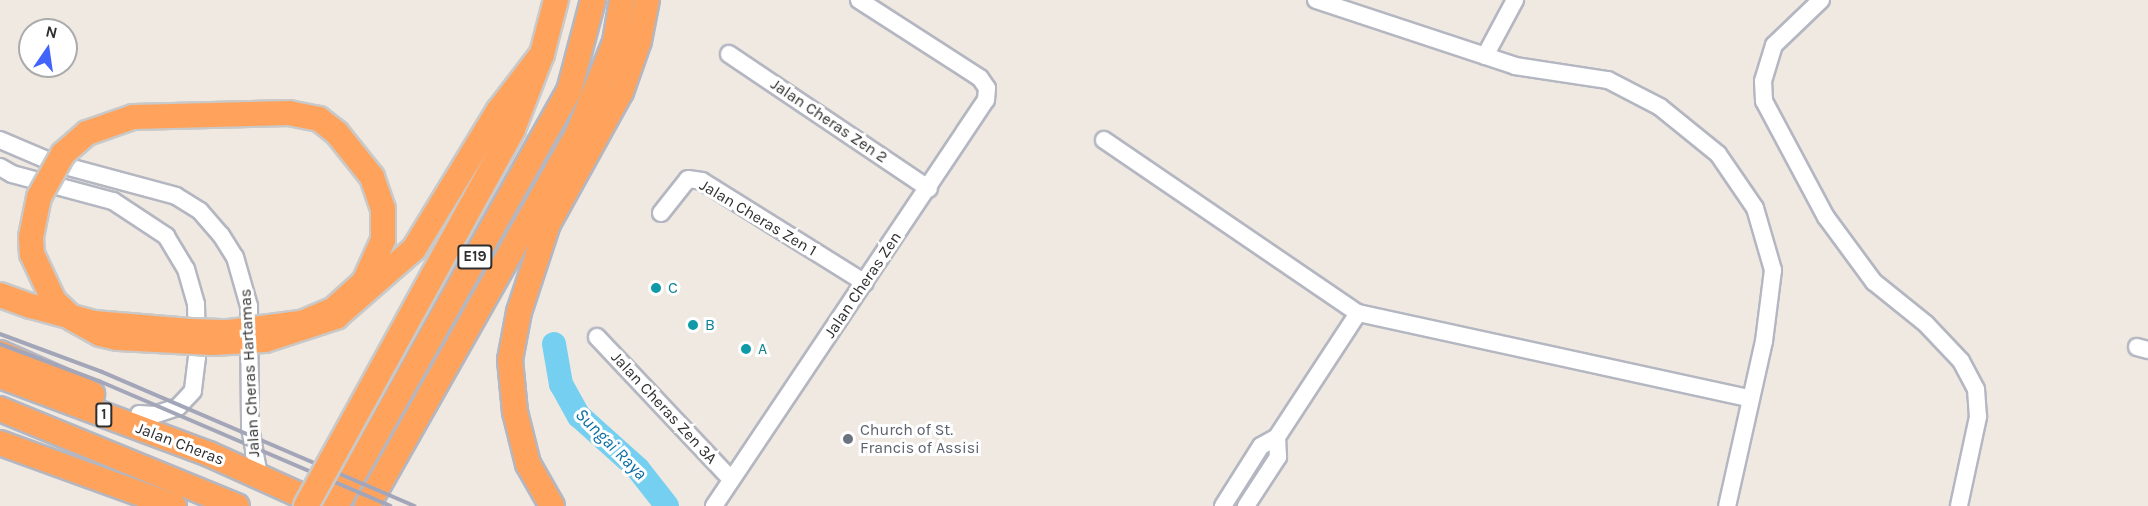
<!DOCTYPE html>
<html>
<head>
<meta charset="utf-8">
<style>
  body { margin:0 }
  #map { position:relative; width:2148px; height:506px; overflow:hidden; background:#efe9e1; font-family:Karla,sans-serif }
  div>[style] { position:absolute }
  .river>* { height:24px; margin:-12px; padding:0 12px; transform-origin:12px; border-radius:12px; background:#75cff0 }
  .roads { filter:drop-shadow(2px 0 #b4b7c1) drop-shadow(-2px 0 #b4b7c1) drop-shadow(0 2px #b4b7c1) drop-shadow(0 -2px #b4b7c1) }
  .minor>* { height:16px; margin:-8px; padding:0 8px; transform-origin:8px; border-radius:8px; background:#fff }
  .highway>* { height:24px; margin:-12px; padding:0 12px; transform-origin:12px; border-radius:12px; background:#ffa35c }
  .rail>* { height:4px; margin:-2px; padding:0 2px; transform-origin:2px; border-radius:2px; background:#a3a6b8 }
  .bridges { filter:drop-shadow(2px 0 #c9c9c9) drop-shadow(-2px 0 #c9c9c9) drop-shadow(0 2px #c9c9c9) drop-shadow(0 -2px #c9c9c9) }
  .highway-bridge>* { height:24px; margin:-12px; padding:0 12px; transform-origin:12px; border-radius:12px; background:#ffa35c }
  .dots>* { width:16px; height:16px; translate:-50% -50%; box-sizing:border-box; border:3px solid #fff; border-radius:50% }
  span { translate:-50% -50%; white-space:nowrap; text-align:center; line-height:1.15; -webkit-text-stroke:6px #fff; paint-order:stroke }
  .shield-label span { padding:2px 4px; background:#fff; border:2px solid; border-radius:4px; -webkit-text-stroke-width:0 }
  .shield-label { font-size:15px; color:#2e2e2e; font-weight:700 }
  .street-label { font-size:16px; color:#2e2e2e }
  .culture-label { font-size:16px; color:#0d838f }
  .left { translate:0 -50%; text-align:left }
  .worship-label { font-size:16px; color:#5b616d }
  .water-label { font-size:18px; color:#0d6fa3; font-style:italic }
  .north { position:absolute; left:18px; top:18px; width:60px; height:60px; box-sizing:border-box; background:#fff; border:2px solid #ababab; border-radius:50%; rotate:13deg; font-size:16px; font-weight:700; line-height:24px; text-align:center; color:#2e2e2e }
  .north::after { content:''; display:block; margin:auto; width:21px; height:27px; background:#4264fb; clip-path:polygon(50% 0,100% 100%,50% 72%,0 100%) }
</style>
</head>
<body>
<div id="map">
  <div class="river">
    <i style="left:554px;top:344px;width:41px;rotate:80.1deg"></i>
    <i style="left:561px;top:384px;width:37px;rotate:61deg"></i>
    <i style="left:579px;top:416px;width:79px;rotate:41.9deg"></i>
    <i style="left:638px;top:469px;width:47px;rotate:51.9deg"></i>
  </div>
  <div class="roads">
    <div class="minor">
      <i style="left:1316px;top:0;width:210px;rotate:18.3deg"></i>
      <i style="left:1515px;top:66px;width:94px;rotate:8.6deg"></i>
      <i style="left:1608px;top:80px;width:59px;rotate:27.4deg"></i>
      <i style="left:1660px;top:107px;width:75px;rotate:39deg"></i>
      <i style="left:1718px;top:154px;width:65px;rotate:55.6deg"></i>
      <i style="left:1755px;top:208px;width:65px;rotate:73.8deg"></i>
      <i style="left:1773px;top:270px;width:72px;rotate:97.2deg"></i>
      <i style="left:1764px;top:341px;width:169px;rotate:102.6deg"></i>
      <i style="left:1821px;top:0;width:65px;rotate:136.2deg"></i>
      <i style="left:1774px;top:45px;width:38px;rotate:107deg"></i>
      <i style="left:1763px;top:81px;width:20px;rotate:87deg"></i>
      <i style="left:1764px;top:101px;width:132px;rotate:61.9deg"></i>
      <i style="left:1826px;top:217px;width:81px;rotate:53.6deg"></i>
      <i style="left:1874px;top:282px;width:67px;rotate:38.9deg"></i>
      <i style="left:1926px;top:324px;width:51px;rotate:46.6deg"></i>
      <i style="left:1961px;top:361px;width:32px;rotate:62deg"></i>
      <i style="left:1976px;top:389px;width:28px;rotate:86deg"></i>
      <i style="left:1978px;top:417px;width:91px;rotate:102.1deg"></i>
      <i style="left:729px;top:54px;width:241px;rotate:34deg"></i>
      <i style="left:1485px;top:56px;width:64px;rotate:-61.8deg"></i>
      <i style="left:0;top:140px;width:59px;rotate:23.1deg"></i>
      <i style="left:54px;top:163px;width:126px;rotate:15.1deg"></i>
      <i style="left:176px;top:196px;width:28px;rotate:32deg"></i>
      <i style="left:200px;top:211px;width:32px;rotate:49deg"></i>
      <i style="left:221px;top:235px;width:26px;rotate:58deg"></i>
      <i style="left:235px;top:257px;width:51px;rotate:74.1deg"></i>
      <i style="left:249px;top:306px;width:122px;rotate:89.5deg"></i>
      <i style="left:250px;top:428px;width:48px;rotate:79.2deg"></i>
      <i style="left:1104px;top:140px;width:307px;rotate:34.3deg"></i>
      <i style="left:1358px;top:313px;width:400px;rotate:12.3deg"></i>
      <i style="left:0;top:167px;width:14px;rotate:30deg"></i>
      <i style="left:12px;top:174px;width:105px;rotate:15deg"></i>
      <i style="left:113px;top:201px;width:64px;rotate:33.4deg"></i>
      <i style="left:166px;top:236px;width:39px;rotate:59deg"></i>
      <i style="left:186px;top:269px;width:36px;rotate:74deg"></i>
      <i style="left:196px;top:304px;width:53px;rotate:88.9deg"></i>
      <i style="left:197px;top:357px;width:34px;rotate:97deg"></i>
      <i style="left:193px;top:391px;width:22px;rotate:133deg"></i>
      <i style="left:178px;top:407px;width:26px;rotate:162deg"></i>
      <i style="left:153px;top:415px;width:14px;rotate:-176deg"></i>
      <i style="left:661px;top:213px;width:43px;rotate:-51.5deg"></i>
      <i style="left:688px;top:179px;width:14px;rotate:8deg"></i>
      <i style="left:702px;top:181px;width:192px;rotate:32deg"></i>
      <i style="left:597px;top:337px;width:195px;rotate:46.7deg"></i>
      <i style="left:2137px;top:347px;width:11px;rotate:15deg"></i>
      <i style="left:714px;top:506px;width:489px;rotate:-56.2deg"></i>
      <i style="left:986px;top:100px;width:12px;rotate:-85deg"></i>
      <i style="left:987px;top:88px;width:12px;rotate:-125deg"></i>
      <i style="left:980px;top:78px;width:144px;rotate:-147.2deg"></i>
      <i style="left:1223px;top:506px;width:71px;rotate:-57.7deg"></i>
      <i style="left:1261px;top:446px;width:18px;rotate:-29deg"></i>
      <i style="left:1277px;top:437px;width:148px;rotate:-56.8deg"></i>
      <i style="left:1246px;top:506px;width:59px;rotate:-56.9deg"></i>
      <i style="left:1278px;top:457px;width:20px;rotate:-93deg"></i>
    </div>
    <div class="highway">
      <i style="left:0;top:353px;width:101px;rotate:24deg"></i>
      <i style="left:0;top:376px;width:223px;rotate:20.5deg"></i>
      <i style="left:209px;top:454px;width:126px;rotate:24.3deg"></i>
      <i style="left:0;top:409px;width:256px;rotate:22.3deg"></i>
      <i style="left:0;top:443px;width:185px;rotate:19.9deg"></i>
      <i style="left:336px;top:506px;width:476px;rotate:-60.7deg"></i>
      <i style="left:569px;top:91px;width:94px;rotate:-75.2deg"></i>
      <i style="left:367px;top:506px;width:431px;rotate:-60.5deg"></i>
      <i style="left:579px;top:131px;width:96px;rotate:-68deg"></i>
      <i style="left:615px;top:42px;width:43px;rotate:-80.5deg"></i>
      <i style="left:552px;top:506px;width:48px;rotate:-119.7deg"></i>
      <i style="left:528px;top:464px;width:54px;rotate:-104deg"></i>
      <i style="left:515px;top:412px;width:52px;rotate:-95.5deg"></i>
      <i style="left:510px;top:360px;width:49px;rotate:-79.4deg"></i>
      <i style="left:519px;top:312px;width:93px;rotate:-71.8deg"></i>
      <i style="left:548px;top:224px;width:151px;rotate:-61.1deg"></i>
      <i style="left:621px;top:92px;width:54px;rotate:-70.6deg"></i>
      <i style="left:639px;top:41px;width:42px;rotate:-79deg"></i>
    </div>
  </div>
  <div class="rail">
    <i style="left:0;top:334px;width:109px;rotate:20.4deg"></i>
    <i style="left:102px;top:372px;width:340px;rotate:23.2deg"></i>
    <i style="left:0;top:344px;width:106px;rotate:20.5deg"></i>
    <i style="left:99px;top:381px;width:317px;rotate:23.2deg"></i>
  </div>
  <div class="bridges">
    <div class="highway-bridge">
      <i style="left:0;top:295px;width:33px;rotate:20deg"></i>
      <i style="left:31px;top:306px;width:65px;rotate:15.1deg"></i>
      <i style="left:94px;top:323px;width:97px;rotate:4.7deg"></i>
      <i style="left:191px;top:331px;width:38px;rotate:2deg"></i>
      <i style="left:229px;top:332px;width:41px;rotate:-7deg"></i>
      <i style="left:270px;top:327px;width:34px;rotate:-8deg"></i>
      <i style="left:304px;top:322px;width:33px;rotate:-23deg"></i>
      <i style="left:334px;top:309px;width:40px;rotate:-42deg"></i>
      <i style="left:364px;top:282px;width:46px;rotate:-65.7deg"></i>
      <i style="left:383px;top:240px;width:31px;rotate:-90deg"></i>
      <i style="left:383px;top:209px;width:34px;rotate:-109deg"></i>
      <i style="left:372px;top:177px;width:56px;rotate:-128.5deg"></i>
      <i style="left:337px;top:133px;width:23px;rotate:-142deg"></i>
      <i style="left:319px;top:119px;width:31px;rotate:-169deg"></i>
      <i style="left:289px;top:113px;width:156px;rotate:178.5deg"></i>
      <i style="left:133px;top:117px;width:49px;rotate:160.8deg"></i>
      <i style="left:87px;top:133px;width:32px;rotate:139deg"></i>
      <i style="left:63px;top:154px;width:49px;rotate:119.2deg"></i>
      <i style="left:39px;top:197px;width:41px;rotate:101.3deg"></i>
      <i style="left:31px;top:237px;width:17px;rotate:87deg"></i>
      <i style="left:32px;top:254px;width:52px;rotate:64.9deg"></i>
      <i style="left:54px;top:301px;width:26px;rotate:43deg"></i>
      <i style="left:73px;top:319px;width:31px;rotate:29deg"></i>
      <i style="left:100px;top:334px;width:18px;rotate:13deg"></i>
      <i style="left:118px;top:338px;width:95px;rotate:3deg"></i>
      <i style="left:213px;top:343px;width:52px;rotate:-3.3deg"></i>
      <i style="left:265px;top:340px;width:75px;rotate:-17.9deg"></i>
      <i style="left:336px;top:317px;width:103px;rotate:-41.1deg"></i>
      <i style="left:414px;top:249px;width:163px;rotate:-58.6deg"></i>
      <i style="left:499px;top:110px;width:71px;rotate:-52.5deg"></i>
      <i style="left:306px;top:506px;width:430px;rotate:-61.2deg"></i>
      <i style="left:513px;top:129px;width:80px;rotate:-68.9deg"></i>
      <i style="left:542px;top:54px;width:56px;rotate:-75.5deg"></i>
    </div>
  </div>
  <div class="dots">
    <i style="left:656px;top:288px;background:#0f9aa8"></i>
    <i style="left:693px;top:325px;background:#0f9aa8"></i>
    <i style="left:746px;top:349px;background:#0f9aa8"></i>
    <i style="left:848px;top:439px;background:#6b7280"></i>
  </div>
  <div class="shield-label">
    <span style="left:475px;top:257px">E19</span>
    <span style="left:104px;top:415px">1</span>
  </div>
  <div class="street-label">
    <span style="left:829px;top:121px;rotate:34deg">Jalan Cheras Zen 2</span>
    <span style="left:758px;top:218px;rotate:31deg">Jalan Cheras Zen 1</span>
    <span style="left:863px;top:285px;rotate:-56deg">Jalan Cheras Zen</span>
    <span style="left:250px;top:373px;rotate:-93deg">Jalan Cheras Hartamas</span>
    <span style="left:664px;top:408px;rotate:47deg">Jalan Cheras Zen 3A</span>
    <span style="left:180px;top:444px;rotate:21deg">Jalan Cheras</span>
  </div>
  <div class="culture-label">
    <span class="left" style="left:668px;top:288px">C</span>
    <span class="left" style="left:705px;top:325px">B</span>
    <span class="left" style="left:758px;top:349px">A</span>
  </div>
  <div class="worship-label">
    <span class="left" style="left:860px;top:439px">Church of St.<br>Francis of Assisi</span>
  </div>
  <div class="water-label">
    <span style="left:611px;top:444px;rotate:45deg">Sungai Raya</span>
  </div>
  <div class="north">N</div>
</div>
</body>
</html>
